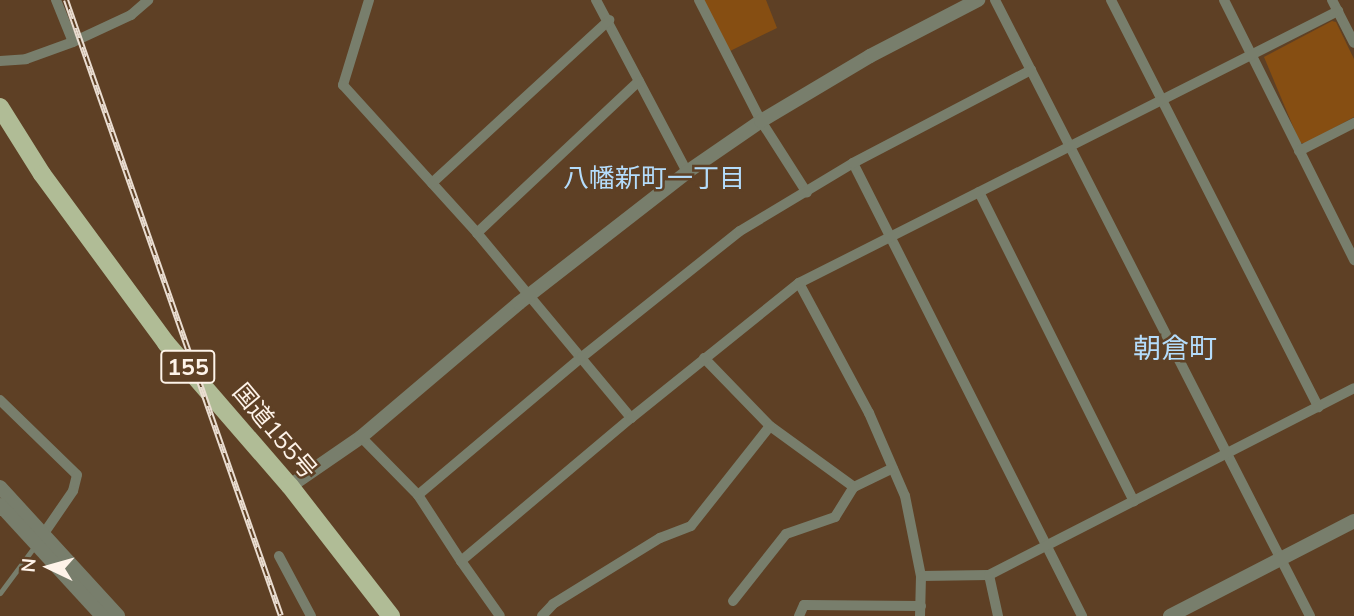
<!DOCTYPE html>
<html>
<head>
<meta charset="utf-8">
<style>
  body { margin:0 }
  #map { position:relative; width:1354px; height:616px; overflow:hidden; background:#5e4025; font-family:Mulish,"Noto Sans JP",sans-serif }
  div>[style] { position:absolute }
  .green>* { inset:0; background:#864e12 }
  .service>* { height:5px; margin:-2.5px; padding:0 2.5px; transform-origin:2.5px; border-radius:2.5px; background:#787e6c }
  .minor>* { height:10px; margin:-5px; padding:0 5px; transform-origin:5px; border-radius:5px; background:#787e6c }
  .tertiary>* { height:14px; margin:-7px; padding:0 7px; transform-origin:7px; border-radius:7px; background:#787e6c }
  .trunk>* { height:18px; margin:-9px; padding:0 9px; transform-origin:9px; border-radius:9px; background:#b0bc96 }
  .rail>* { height:6px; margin-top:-3px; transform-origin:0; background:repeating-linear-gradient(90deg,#5e4025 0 10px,#eaddd1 0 20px); box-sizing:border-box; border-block:2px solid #eaddd1 }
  span { translate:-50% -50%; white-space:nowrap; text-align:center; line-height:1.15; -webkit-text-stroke:5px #5e4025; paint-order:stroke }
  .shield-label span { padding:2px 5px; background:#5e4025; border:2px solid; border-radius:5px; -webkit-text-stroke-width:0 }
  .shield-label { font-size:23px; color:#fef3e9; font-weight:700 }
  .street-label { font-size:24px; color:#fef3e9 }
  .neighbourhood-label { font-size:26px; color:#b4dcfb }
  .quarter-label { font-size:28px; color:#b4dcfb }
  .north { position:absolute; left:14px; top:532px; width:70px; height:70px; -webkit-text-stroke:5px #5e4025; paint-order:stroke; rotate:275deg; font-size:19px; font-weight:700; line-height:28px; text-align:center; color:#fef3e9 }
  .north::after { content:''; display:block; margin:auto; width:24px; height:32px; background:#fef3e9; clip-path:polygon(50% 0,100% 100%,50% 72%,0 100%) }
</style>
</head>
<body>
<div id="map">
  <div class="green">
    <i style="clip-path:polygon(699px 0,766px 0,777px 28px,726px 53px)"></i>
    <i style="clip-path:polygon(1332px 21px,1336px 22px,1354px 59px,1354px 117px,1306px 143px,1300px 143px,1264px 57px)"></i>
  </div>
  <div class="service">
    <i style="left:0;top:593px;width:57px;rotate:-53.5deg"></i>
  </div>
  <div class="minor">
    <i style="left:56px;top:0;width:45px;rotate:68deg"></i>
    <i style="left:369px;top:0;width:89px;rotate:107deg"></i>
    <i style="left:343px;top:85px;width:200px;rotate:47.8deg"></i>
    <i style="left:477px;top:233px;width:241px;rotate:50.2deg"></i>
    <i style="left:596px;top:0;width:195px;rotate:62.1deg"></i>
    <i style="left:699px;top:0;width:136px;rotate:62.9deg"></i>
    <i style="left:761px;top:121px;width:85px;rotate:57.4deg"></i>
    <i style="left:995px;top:0;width:692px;rotate:62.92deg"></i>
    <i style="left:1111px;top:0;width:457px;rotate:63deg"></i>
    <i style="left:1224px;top:0;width:291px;rotate:63.4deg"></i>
    <i style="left:1332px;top:0;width:48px;rotate:62.9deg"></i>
    <i style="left:0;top:61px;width:26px;rotate:-4deg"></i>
    <i style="left:26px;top:59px;width:50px;rotate:-19.9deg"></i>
    <i style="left:73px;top:42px;width:64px;rotate:-25deg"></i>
    <i style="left:131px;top:15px;width:23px;rotate:-41deg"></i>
    <i style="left:1299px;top:151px;width:62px;rotate:-27deg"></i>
    <i style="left:853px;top:163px;width:508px;rotate:63.18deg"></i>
    <i style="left:432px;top:183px;width:241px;rotate:-42.6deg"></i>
    <i style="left:979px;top:192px;width:346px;rotate:63.4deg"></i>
    <i style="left:477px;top:233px;width:222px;rotate:-43.2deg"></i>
    <i style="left:799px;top:283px;width:148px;rotate:61.7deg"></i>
    <i style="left:869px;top:413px;width:90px;rotate:66.6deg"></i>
    <i style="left:905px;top:496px;width:82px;rotate:78.7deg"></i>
    <i style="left:921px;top:576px;width:40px;rotate:91.4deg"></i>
    <i style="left:704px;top:358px;width:95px;rotate:45.9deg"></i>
    <i style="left:770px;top:426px;width:104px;rotate:36deg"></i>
    <i style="left:854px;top:487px;width:43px;rotate:-26deg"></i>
    <i style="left:0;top:400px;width:107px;rotate:44.2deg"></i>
    <i style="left:77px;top:475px;width:16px;rotate:104deg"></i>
    <i style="left:73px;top:491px;width:58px;rotate:124.5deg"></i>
    <i style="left:361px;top:437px;width:81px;rotate:45.5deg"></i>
    <i style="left:418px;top:495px;width:79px;rotate:56.9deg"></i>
    <i style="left:461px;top:561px;width:222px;rotate:-40.1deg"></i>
    <i style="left:631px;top:418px;width:216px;rotate:-38.8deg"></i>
    <i style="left:799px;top:283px;width:604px;rotate:-26.78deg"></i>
    <i style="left:418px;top:495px;width:214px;rotate:-40.1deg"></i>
    <i style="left:582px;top:357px;width:202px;rotate:-38.6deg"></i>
    <i style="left:740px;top:231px;width:132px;rotate:-31deg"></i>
    <i style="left:853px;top:163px;width:201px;rotate:-27.6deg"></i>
    <i style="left:279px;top:556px;width:68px;rotate:61.9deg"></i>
    <i style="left:461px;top:561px;width:67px;rotate:54.7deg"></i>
    <i style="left:989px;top:575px;width:42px;rotate:77.6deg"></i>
    <i style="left:921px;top:576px;width:68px;rotate:-0.8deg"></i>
    <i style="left:989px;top:575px;width:410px;rotate:-27.1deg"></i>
    <i style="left:733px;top:601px;width:85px;rotate:-51.7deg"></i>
    <i style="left:786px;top:534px;width:52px;rotate:-19.1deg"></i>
    <i style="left:835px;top:517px;width:36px;rotate:-58deg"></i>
    <i style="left:542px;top:616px;width:16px;rotate:-47deg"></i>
    <i style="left:553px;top:604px;width:126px;rotate:-31.7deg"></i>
    <i style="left:660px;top:538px;width:33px;rotate:-21deg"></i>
    <i style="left:691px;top:526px;width:127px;rotate:-51.7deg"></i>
    <i style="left:799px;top:616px;width:12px;rotate:-66deg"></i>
    <i style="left:804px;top:605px;width:117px;rotate:0.5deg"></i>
  </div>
  <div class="tertiary">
    <i style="left:290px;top:486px;width:86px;rotate:-34.6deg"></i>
    <i style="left:361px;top:437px;width:207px;rotate:-40.3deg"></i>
    <i style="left:519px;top:303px;width:213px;rotate:-37.9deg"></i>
    <i style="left:687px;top:172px;width:90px;rotate:-34.6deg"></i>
    <i style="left:761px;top:121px;width:127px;rotate:-30.8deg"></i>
    <i style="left:870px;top:56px;width:122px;rotate:-27.4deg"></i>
    <i style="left:0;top:487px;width:175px;rotate:47.5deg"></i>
    <i style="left:0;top:505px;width:151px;rotate:47.4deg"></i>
    <i style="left:1170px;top:616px;width:207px;rotate:-27.3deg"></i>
  </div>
  <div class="trunk">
    <i style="left:0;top:107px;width:79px;rotate:57.9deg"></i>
    <i style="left:42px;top:174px;width:210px;rotate:53.7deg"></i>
    <i style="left:166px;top:343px;width:189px;rotate:49.1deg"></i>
    <i style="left:290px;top:486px;width:165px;rotate:52.2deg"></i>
  </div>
  <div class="rail">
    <i style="left:66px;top:0;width:652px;rotate:70.76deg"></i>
  </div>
  <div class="shield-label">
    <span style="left:188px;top:367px">155</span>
  </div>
  <div class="street-label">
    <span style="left:275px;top:431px;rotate:50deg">国道155号</span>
  </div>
  <div class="neighbourhood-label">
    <span style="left:654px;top:178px">八幡新町一丁目</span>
  </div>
  <div class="quarter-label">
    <span style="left:1175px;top:348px">朝倉町</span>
  </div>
  <div class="north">N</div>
</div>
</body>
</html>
